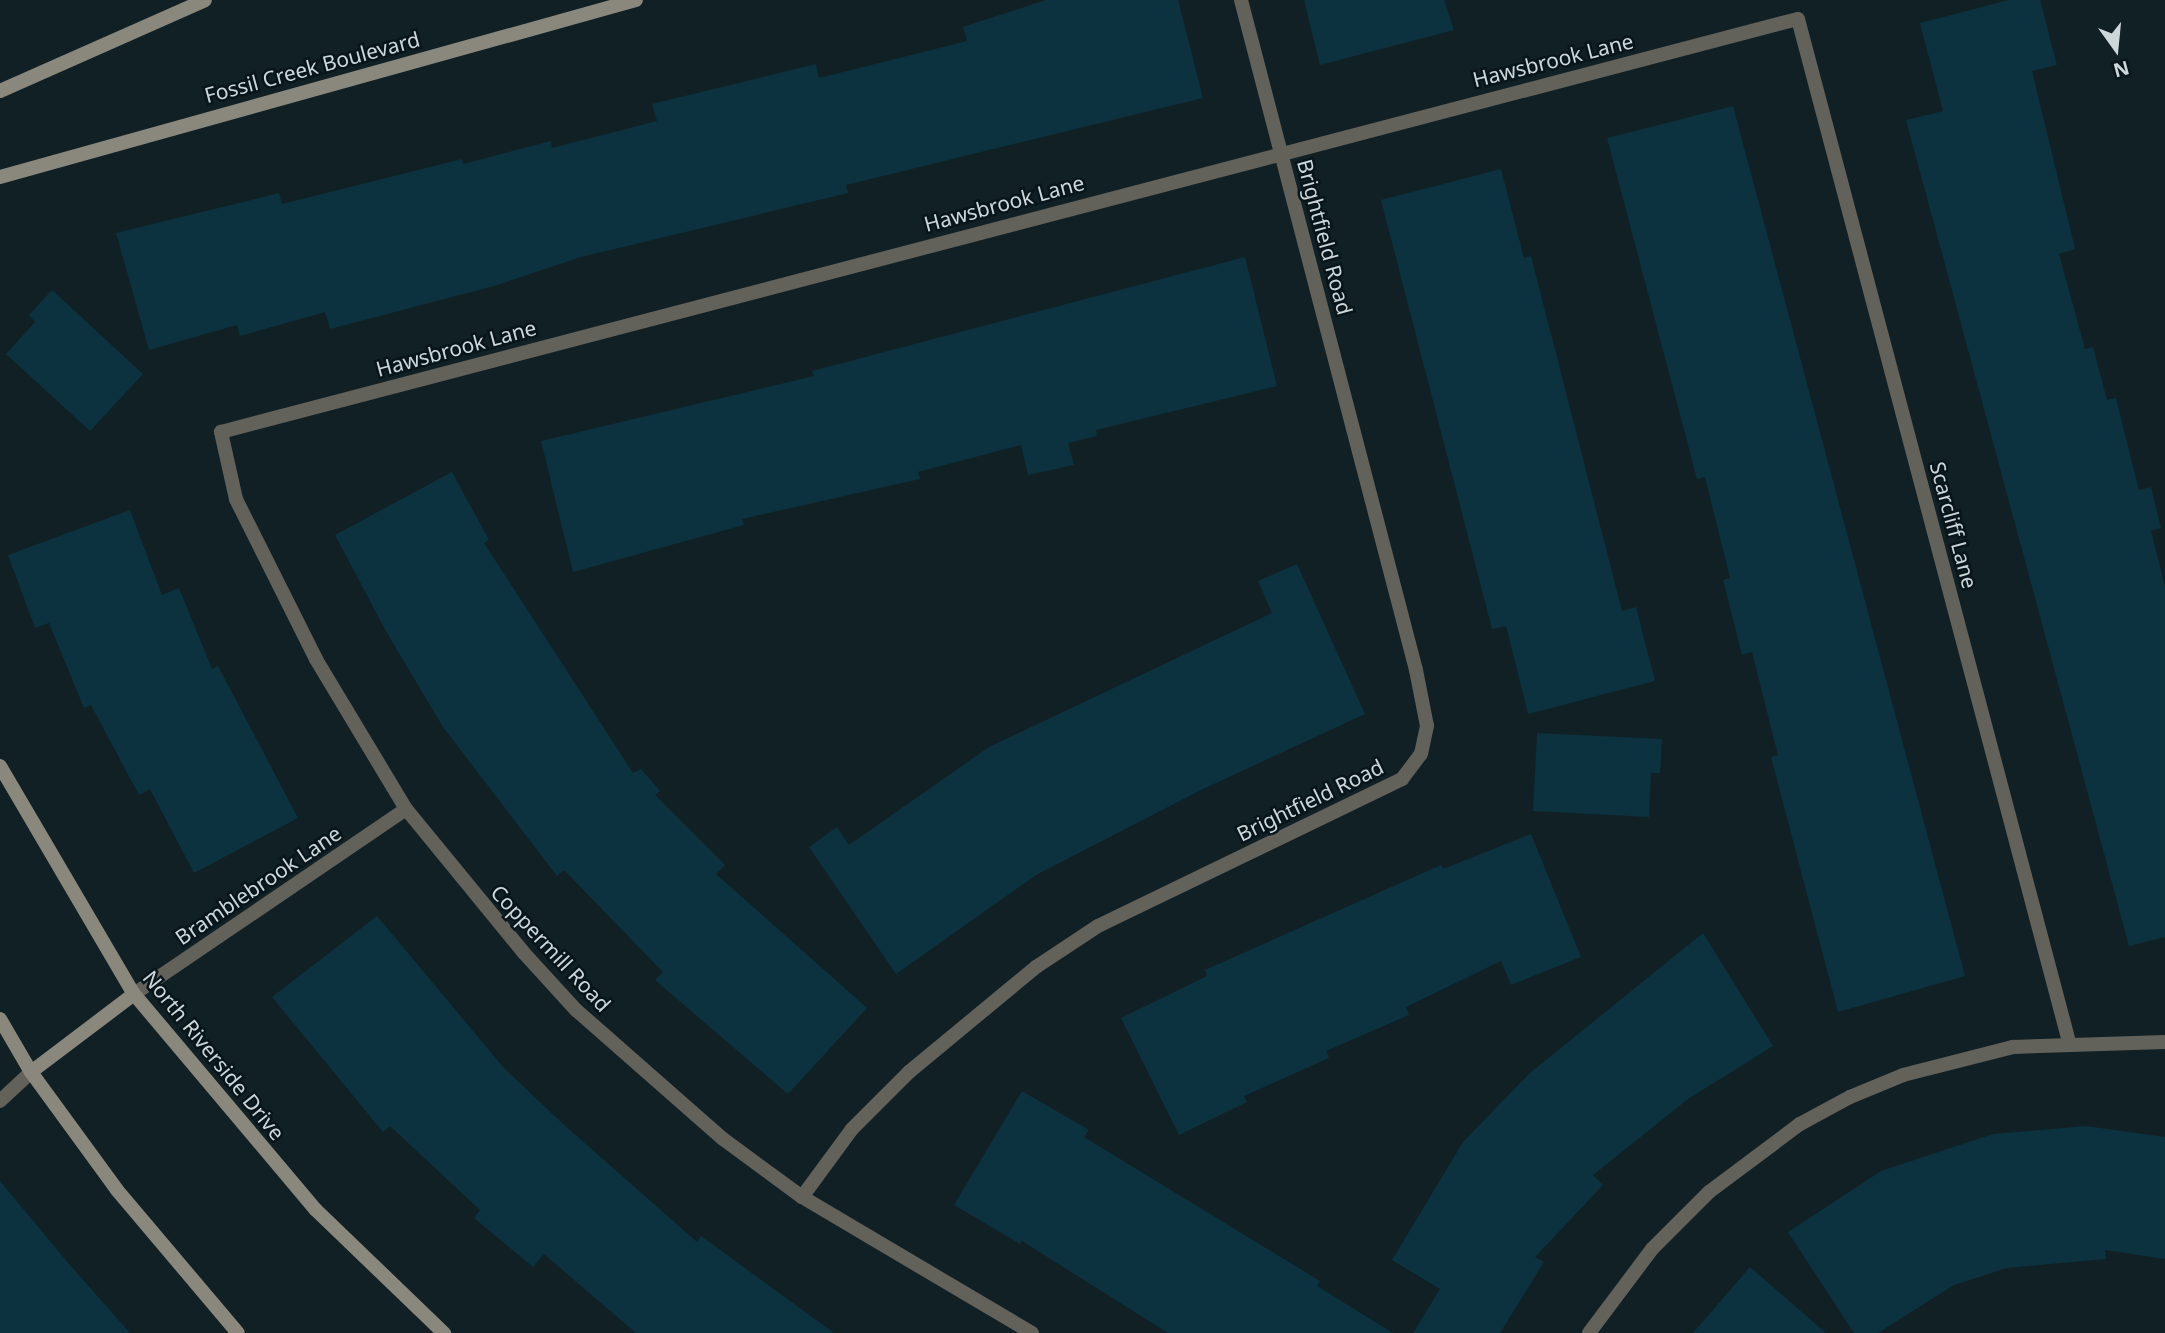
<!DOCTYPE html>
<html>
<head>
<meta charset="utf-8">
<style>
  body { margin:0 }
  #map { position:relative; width:2165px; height:1333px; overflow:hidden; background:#112025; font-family:"Noto Sans",sans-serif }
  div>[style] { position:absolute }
  .building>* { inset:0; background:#0b323e }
  .street>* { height:14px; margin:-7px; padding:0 7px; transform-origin:7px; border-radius:7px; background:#62615a }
  .secondary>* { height:14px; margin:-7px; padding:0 7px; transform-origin:7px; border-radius:7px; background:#8a887d }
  span { translate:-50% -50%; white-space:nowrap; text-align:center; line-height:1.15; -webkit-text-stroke:5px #08161c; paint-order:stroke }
  .street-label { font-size:21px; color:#ced8db }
  .north { position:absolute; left:2081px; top:14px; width:70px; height:70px; -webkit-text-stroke:5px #08161c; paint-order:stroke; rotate:165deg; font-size:19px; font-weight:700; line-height:28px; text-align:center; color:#ced8db }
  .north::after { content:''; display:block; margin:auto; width:24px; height:32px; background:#ced8db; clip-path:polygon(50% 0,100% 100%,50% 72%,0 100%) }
</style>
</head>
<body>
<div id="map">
  <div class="building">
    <i style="clip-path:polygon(1046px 0,1178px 0,1203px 98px,846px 185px,848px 193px,581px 257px,494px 286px,330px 329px,325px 312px,240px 336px,237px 325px,149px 350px,116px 233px,279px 193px,282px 204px,462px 159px,463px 164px,551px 141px,552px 148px,657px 121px,652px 104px,816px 64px,819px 78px,967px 41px,963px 27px)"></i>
    <i style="clip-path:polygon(1304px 0,1444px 0,1454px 30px,1320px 65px)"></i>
    <i style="clip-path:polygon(2009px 0,2040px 0,2057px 65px,2032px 71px,2075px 249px,2059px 254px,2085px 349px,2093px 347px,2107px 400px,2116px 398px,2139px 490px,2151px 487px,2161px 528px,2151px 531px,2165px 587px,2165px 937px,2129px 946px,1906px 120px,1943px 111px,1920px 23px)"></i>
    <i style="clip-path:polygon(1733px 106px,1965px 976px,1838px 1012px,1771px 757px,1778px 755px,1752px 652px,1742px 655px,1723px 580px,1730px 578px,1705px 477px,1697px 479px,1607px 138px)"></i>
    <i style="clip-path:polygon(1501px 169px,1524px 258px,1531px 256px,1622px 611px,1636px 607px,1655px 681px,1528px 714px,1506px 626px,1492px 629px,1381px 200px)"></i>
    <i style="clip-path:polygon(1245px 257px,1277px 386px,1096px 430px,1097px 436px,1068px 443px,1074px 465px,1028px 475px,1021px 445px,918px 472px,920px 479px,742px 519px,744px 525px,573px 572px,541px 441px,814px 376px,812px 371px)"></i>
    <i style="clip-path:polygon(52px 290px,143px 374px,90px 431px,6px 354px,35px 322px,29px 315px)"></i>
    <i style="clip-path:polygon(452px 472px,489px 540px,484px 543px,633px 773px,641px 769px,660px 791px,655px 795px,725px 865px,716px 874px,867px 1008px,788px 1094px,655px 980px,663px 972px,564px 870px,557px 876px,443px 727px,387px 633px,335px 535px)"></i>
    <i style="clip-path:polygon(130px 510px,162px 595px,179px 588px,212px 669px,218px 666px,298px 818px,194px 873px,150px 789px,139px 795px,91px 705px,84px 708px,49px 623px,35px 628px,8px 555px)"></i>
    <i style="clip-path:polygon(1297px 564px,1365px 714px,1201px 790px,1036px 875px,896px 974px,809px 847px,837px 827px,849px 845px,989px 747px,1272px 613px,1258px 581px)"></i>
    <i style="clip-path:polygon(1537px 733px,1662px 739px,1660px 773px,1651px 773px,1649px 817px,1533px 811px)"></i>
    <i style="clip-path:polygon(1531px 834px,1581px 957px,1511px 985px,1501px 961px,1406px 1007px,1409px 1015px,1326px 1051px,1329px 1058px,1244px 1096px,1247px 1102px,1179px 1135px,1121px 1018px,1207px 976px,1205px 970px,1441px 865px,1443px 869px)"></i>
    <i style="clip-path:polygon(377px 916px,503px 1067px,562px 1123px,697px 1242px,701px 1236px,834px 1333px,636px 1333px,544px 1254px,533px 1267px,474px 1218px,480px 1210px,390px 1126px,383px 1132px,272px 997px)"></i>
    <i style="clip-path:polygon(1703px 933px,1773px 1046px,1688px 1099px,1593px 1175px,1603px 1185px,1535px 1257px,1544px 1262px,1500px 1333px,1413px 1333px,1440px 1289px,1392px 1260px,1463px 1142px,1530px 1073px)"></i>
    <i style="clip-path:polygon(1022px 1091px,1089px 1130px,1084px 1137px,1320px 1281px,1317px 1286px,1393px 1333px,1168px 1333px,1022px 1241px,1020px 1244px,954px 1205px)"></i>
    <i style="clip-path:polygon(2086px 1126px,2165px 1137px,2165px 1259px,2105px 1250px,2106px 1259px,2007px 1268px,1954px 1285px,1878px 1333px,1854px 1333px,1788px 1232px,1881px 1171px,1993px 1134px)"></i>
    <i style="clip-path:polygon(0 1181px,70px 1265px,130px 1333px,0 1333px)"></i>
    <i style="clip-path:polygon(1750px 1267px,1826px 1333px,1693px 1333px)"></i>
  </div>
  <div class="street">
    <i style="left:134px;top:994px;width:329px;rotate:-34.2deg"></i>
    <i style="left:0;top:1101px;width:42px;rotate:-43.1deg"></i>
    <i style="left:802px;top:1197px;width:84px;rotate:-53.7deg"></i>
    <i style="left:852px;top:1129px;width:81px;rotate:-45deg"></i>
    <i style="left:909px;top:1072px;width:165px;rotate:-39.6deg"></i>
    <i style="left:1036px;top:967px;width:74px;rotate:-33.5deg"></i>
    <i style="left:1098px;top:926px;width:338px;rotate:-25.8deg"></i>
    <i style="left:1402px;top:779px;width:31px;rotate:-53deg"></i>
    <i style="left:1421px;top:754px;width:29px;rotate:-78deg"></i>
    <i style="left:1427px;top:726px;width:57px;rotate:-101.1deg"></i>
    <i style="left:1416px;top:670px;width:692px;rotate:-104.64deg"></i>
    <i style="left:1032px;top:1333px;width:267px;rotate:-149.4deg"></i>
    <i style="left:802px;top:1197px;width:98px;rotate:-143.7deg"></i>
    <i style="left:723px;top:1139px;width:196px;rotate:-138.7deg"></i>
    <i style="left:576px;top:1010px;width:77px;rotate:-132.4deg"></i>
    <i style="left:524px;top:953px;width:186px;rotate:-129.3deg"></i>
    <i style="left:406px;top:809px;width:175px;rotate:-121deg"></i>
    <i style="left:316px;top:659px;width:179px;rotate:-116.6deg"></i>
    <i style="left:236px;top:499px;width:69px;rotate:-102.6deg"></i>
    <i style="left:221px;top:432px;width:1630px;rotate:-14.68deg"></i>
    <i style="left:1798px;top:19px;width:1058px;rotate:75.16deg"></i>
    <i style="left:1589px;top:1333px;width:105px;rotate:-53.1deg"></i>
    <i style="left:1652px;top:1249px;width:81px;rotate:-45deg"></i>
    <i style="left:1709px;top:1192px;width:114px;rotate:-36.8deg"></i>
    <i style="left:1800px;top:1124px;width:57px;rotate:-28.4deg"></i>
    <i style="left:1850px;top:1097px;width:57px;rotate:-22.5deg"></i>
    <i style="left:1903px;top:1075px;width:114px;rotate:-14.3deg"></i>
    <i style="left:2013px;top:1047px;width:152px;rotate:-1.9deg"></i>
  </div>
  <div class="secondary">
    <i style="left:0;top:91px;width:224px;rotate:-23.9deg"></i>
    <i style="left:0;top:177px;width:660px;rotate:-15.55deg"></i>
    <i style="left:0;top:766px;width:264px;rotate:59.6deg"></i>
    <i style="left:134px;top:994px;width:282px;rotate:49.9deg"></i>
    <i style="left:316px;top:1210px;width:178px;rotate:43.9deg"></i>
    <i style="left:0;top:1019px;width:61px;rotate:59.7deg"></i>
    <i style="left:31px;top:1072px;width:146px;rotate:53.9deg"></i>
    <i style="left:117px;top:1190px;width:187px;rotate:49.8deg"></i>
    <i style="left:31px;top:1072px;width:129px;rotate:-37.1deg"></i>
  </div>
  <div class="street-label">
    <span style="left:1553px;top:60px;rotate:-14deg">Hawsbrook Lane</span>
    <span style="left:312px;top:67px;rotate:-15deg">Fossil Creek Boulevard</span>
    <span style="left:1004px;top:203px;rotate:-15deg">Hawsbrook Lane</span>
    <span style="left:1325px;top:237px;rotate:75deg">Brightfield Road</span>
    <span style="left:456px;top:348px;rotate:-15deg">Hawsbrook Lane</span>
    <span style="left:1954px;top:525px;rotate:75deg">Scarcliff Lane</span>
    <span style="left:1310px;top:800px;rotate:-26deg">Brightfield Road</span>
    <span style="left:258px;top:885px;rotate:-34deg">Bramblebrook Lane</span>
    <span style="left:551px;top:948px;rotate:47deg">Coppermill Road</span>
    <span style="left:214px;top:1055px;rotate:51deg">North Riverside Drive</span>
  </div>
  <div class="north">N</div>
</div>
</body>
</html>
